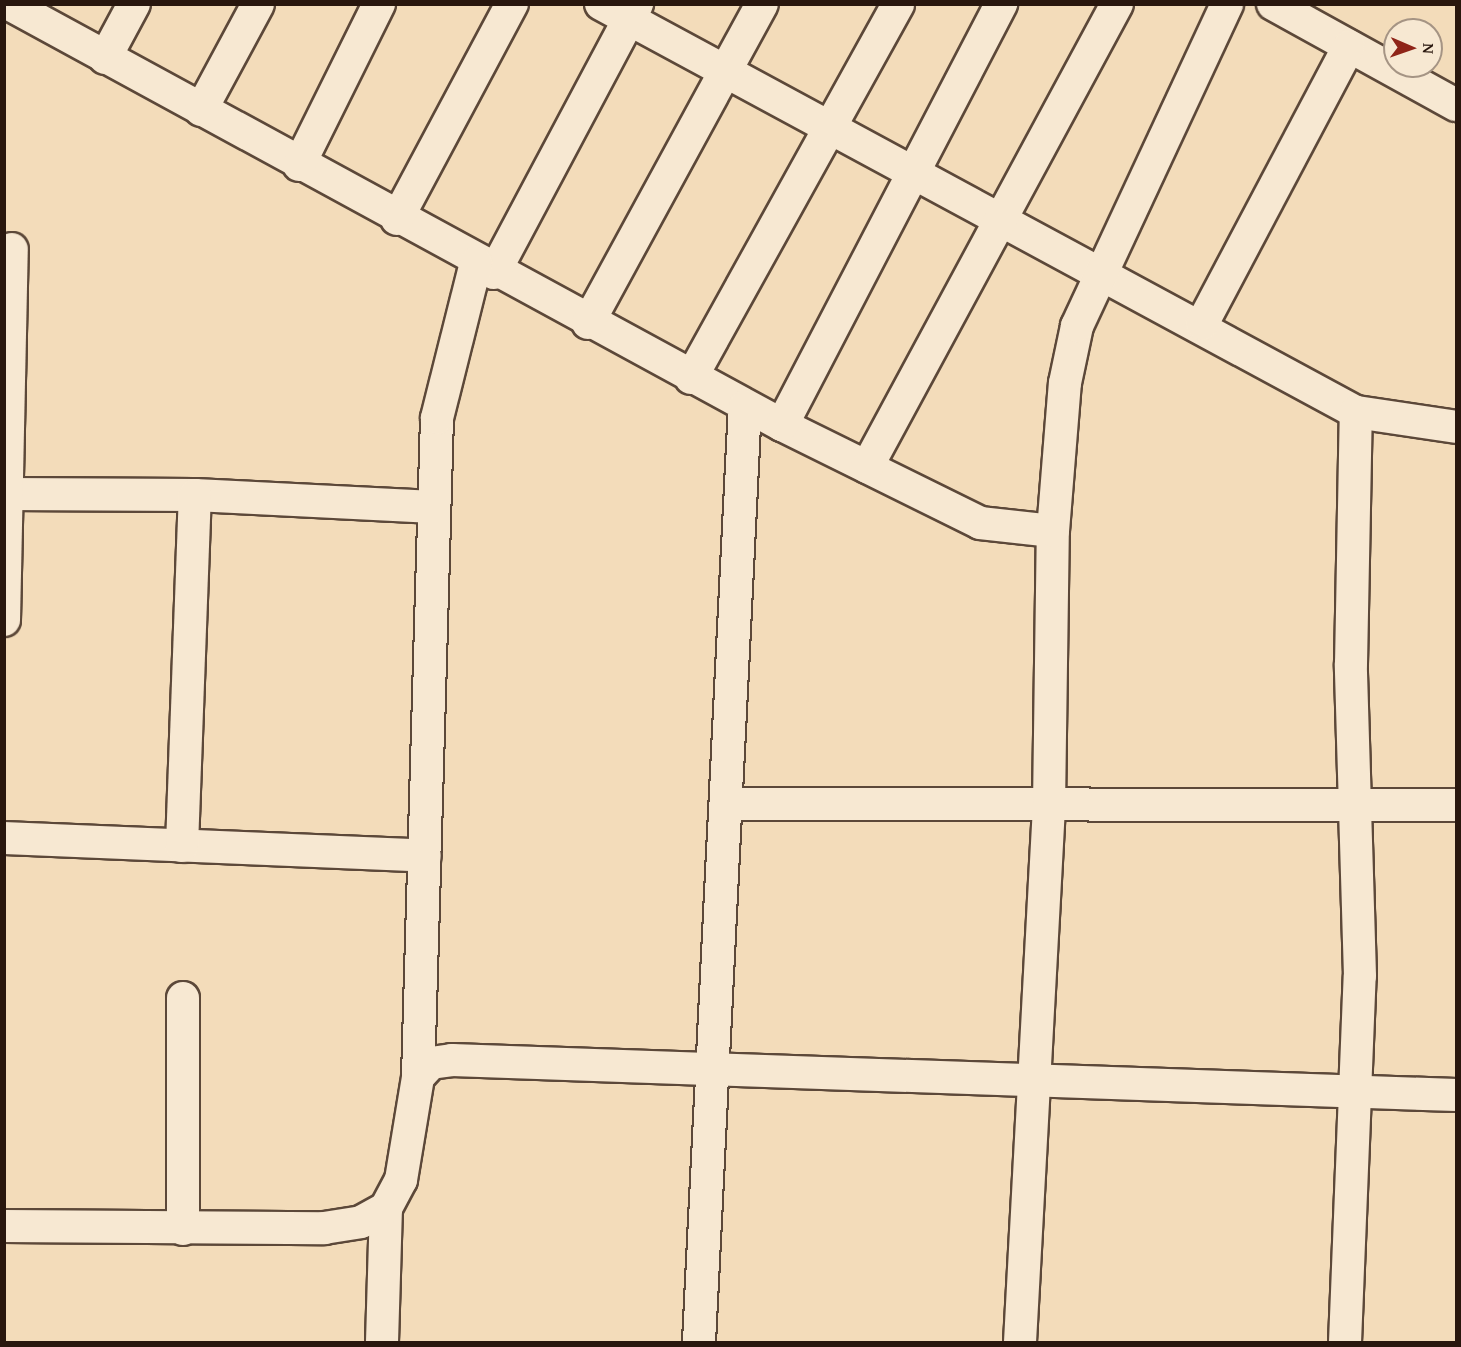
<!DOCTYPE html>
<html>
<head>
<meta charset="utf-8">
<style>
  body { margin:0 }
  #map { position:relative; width:1461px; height:1347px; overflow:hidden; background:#f3dcba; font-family:"Gentium Book Plus",serif }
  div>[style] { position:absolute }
  .roads { filter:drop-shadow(2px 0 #5c4839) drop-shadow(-2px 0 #5c4839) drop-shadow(0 2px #5c4839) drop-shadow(0 -2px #5c4839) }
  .street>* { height:32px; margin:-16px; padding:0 16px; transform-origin:16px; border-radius:16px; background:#f7e8d2 }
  span { translate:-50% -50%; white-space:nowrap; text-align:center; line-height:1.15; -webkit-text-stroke:6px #f7e8d2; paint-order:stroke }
  .frame { position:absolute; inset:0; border:6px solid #29170e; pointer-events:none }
  .north { position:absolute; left:1383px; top:18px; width:60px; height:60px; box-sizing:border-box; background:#f7e8d2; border:2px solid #a59484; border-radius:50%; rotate:92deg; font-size:16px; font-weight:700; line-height:24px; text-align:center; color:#29170e }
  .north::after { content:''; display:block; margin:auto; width:21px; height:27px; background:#8f2418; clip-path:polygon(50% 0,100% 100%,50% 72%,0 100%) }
</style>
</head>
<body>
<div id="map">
  <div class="roads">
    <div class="street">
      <i style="left:9px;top:4px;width:880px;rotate:28.57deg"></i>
      <i style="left:782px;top:425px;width:221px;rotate:26.3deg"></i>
      <i style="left:980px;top:523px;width:73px;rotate:6.3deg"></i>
      <i style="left:601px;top:4px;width:858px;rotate:28.39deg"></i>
      <i style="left:1356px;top:412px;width:101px;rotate:8.5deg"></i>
      <i style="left:1273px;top:4px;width:209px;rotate:28.9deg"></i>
      <i style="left:105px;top:58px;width:61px;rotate:-61.8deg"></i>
      <i style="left:201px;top:110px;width:120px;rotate:-61.7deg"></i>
      <i style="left:299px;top:165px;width:180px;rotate:-63.6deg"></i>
      <i style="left:397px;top:219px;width:244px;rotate:-61.9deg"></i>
      <i style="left:494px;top:273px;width:305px;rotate:-62deg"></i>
      <i style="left:588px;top:323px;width:363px;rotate:-61.4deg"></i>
      <i style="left:1202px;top:324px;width:314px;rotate:-62.1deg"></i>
      <i style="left:691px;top:378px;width:427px;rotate:-61deg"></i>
      <i style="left:782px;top:425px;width:475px;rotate:-62.5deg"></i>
      <i style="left:867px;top:467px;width:526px;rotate:-61.63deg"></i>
      <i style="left:7px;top:494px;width:188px;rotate:0.3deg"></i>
      <i style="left:195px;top:495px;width:239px;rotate:2.9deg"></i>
      <i style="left:4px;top:620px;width:371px;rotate:-88.8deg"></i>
      <i style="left:727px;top:804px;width:729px;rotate:0.08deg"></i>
      <i style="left:4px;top:838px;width:421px;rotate:2.4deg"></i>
      <i style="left:182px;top:846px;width:351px;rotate:-87.9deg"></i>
      <i style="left:418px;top:1077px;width:19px;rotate:-47deg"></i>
      <i style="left:431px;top:1063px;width:21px;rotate:-8deg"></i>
      <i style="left:452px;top:1060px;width:1005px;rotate:2deg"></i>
      <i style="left:4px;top:1226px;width:320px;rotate:0.4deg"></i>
      <i style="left:324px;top:1228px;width:37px;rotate:-9deg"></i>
      <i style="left:361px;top:1222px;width:29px;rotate:-29deg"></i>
      <i style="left:183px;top:1229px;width:231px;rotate:-90deg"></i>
      <i style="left:382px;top:1342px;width:134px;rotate:-88.3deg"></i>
      <i style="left:386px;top:1208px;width:32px;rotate:-62deg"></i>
      <i style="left:401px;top:1180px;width:104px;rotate:-80.6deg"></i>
      <i style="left:418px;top:1077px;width:659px;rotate:-88.35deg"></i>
      <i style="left:437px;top:418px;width:160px;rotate:-75.9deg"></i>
      <i style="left:699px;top:1342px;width:937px;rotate:-87.19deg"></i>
      <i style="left:1020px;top:1342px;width:537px;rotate:-86.9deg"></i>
      <i style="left:1049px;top:806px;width:275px;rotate:-89.2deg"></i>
      <i style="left:1053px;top:531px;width:148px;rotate:-85.4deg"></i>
      <i style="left:1065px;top:383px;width:58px;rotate:-78.1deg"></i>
      <i style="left:1077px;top:326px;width:355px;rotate:-65deg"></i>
      <i style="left:1345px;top:1342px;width:366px;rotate:-87.7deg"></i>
      <i style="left:1360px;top:976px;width:312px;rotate:-91.7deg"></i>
      <i style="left:1351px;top:664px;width:252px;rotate:-88.9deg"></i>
    </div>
  </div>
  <div class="frame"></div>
  <div class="north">N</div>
</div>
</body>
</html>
